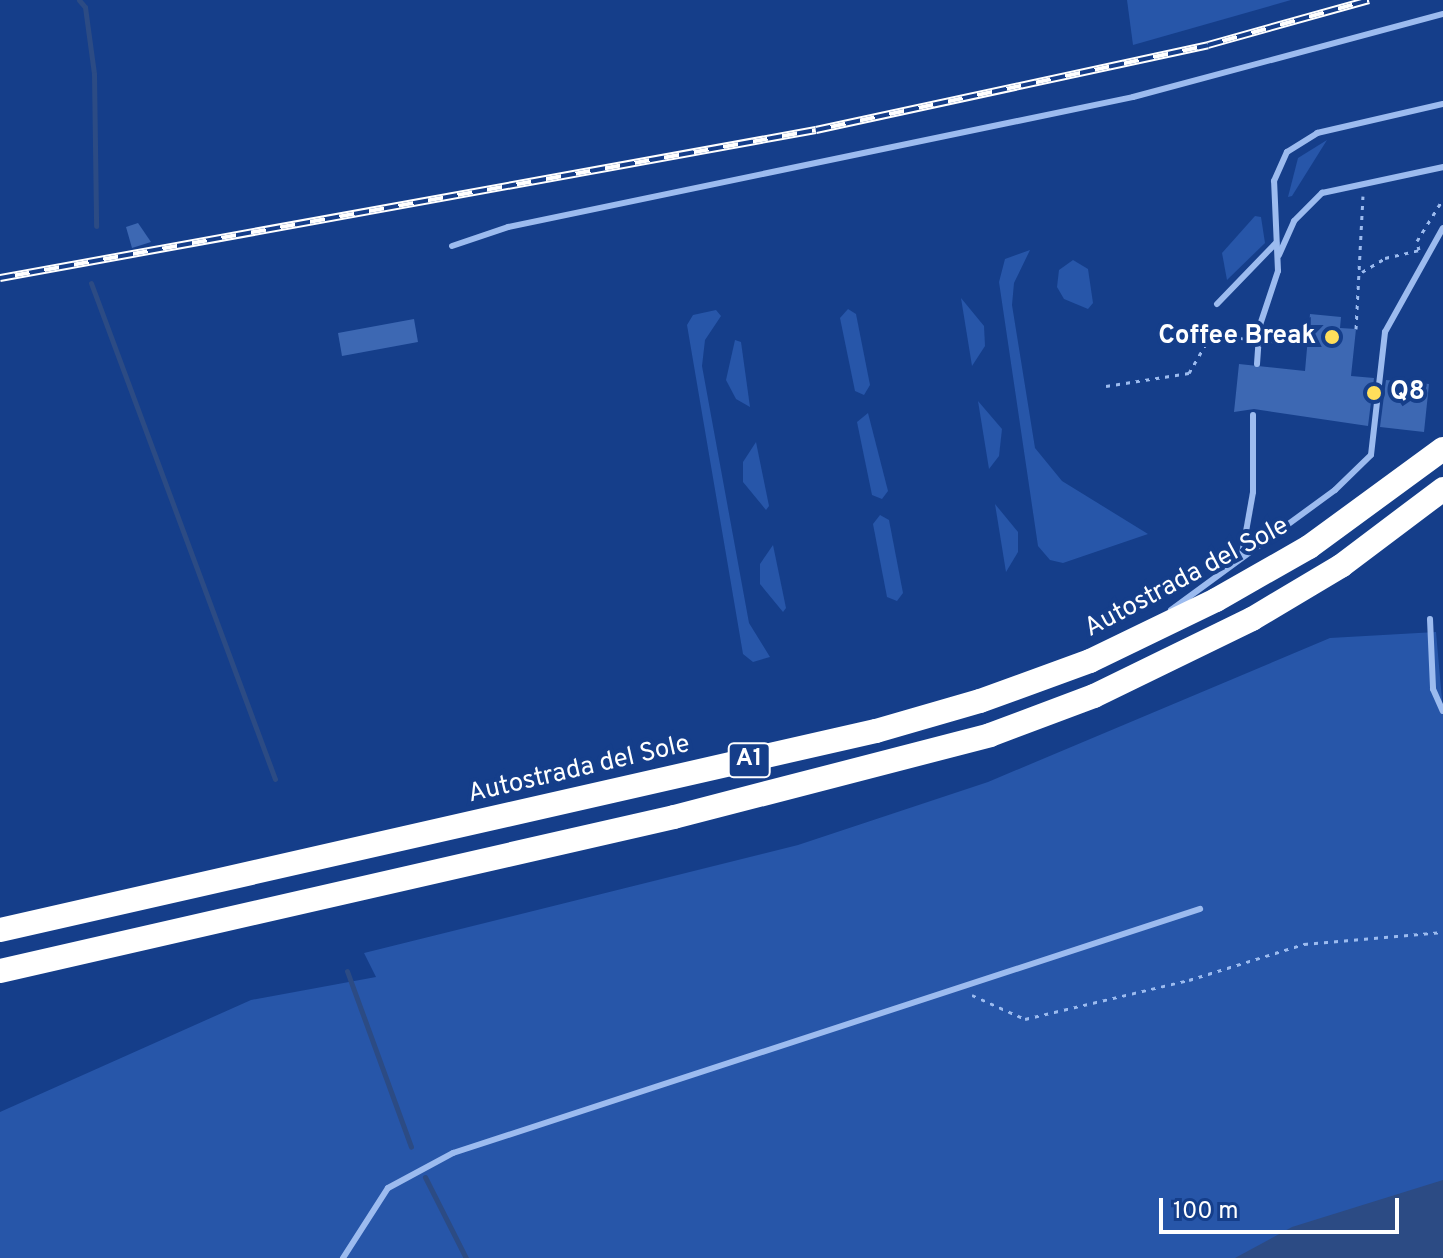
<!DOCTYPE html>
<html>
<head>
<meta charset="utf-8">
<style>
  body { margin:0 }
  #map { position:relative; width:1443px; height:1258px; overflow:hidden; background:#153e8a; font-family:Overpass,sans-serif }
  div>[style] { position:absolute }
  .green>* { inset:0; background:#2756a9 }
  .water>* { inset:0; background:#2c4b84 }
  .stream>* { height:5px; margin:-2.5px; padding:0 2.5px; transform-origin:2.5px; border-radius:2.5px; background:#2c4b84 }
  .building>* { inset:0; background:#3d68b3 }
  .path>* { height:3px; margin-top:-1.5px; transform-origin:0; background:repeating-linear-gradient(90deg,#9cbbef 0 4px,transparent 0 10px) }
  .service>* { height:6px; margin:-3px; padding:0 3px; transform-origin:3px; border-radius:3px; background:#9cbbef }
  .motorway>* { height:24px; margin:-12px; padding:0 12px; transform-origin:12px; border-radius:12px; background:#fff }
  .rail>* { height:8px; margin-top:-4px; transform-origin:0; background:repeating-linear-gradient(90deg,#153e8a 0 15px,#fff 0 30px); box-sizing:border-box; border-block:2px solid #fff }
  .dots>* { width:22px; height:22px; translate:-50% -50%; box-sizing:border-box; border:4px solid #153e8a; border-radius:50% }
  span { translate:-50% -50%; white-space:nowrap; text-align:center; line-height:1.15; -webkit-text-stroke:8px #153e8a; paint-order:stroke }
  .shield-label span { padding:2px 6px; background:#153e8a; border:2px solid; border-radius:6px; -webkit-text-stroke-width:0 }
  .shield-label { font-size:24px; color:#fff; font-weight:700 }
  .poi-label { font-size:26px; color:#fff; font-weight:700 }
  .right { translate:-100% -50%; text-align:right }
  .left { translate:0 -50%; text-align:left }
  .street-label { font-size:26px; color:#fff }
  .scale { position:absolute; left:1159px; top:1198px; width:240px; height:36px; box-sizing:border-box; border:4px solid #fff; border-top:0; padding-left:10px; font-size:24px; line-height:28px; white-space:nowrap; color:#fff; -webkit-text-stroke:6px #153e8a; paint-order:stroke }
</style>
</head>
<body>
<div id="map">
  <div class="green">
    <i style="clip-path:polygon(1127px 0,1291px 0,1133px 45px)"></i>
    <i style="clip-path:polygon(1327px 140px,1292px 196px,1288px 197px,1298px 158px)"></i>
    <i style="clip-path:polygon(1255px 216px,1261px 217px,1265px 243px,1227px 280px,1222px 253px)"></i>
    <i style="clip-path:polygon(1030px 250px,1014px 283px,1012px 305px,1035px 448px,1062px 481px,1148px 534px,1063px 563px,1050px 560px,1038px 546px,999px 282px,1005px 259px)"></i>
    <i style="clip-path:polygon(1073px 260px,1088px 269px,1093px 303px,1088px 309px,1064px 299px,1057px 287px,1059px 270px)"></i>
    <i style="clip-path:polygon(961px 298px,984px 326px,985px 346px,972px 366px)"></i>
    <i style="clip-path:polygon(848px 309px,856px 314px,870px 385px,864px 395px,855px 391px,840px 318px)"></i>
    <i style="clip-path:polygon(716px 310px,721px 316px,705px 340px,702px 366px,749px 623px,770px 657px,753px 662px,743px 654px,687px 325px,693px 315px)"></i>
    <i style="clip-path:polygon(735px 340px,741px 342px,750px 407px,736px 399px,726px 380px)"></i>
    <i style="clip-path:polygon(978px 401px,1002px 429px,999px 456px,989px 469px)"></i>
    <i style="clip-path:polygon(868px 413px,888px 491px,882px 499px,872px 495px,857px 422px)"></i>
    <i style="clip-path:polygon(756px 442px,769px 506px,766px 510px,743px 482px,743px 462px)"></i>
    <i style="clip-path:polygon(995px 504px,1018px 532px,1018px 552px,1006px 572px)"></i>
    <i style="clip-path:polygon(880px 515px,889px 520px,903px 593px,897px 601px,887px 597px,873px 524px)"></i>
    <i style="clip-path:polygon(773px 545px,786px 608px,783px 612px,760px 584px,760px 564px)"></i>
    <i style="clip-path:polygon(1436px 632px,1443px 711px,1443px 1258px,0 1258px,0 1112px,251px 1000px,376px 977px,364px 953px,798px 845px,988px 782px,1330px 638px)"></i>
  </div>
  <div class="water">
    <i style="clip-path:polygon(1443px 1180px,1443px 1258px,1235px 1258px,1292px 1227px)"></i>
  </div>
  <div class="stream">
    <i style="left:79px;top:0;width:9px;rotate:49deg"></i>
    <i style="left:85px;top:7px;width:68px;rotate:82.3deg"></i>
    <i style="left:94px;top:74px;width:152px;rotate:89.2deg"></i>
    <i style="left:91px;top:283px;width:529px;rotate:69.65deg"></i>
    <i style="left:347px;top:971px;width:187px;rotate:70deg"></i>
    <i style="left:425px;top:1177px;width:91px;rotate:63.2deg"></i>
  </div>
  <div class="building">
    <i style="clip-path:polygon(138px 223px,151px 242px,132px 248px,126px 227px)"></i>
    <i style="clip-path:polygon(1310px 314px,1341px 317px,1340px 328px,1356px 329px,1351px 376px,1374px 378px,1368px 426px,1254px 409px,1234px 412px,1239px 364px,1305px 371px)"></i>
    <i style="clip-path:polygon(414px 319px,418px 342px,342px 356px,338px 333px)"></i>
    <i style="clip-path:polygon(1386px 380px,1429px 384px,1424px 432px,1380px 427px)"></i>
  </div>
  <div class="path">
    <i style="left:1362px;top:272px;width:27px;rotate:-31deg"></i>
    <i style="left:1385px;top:258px;width:35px;rotate:-13deg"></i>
    <i style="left:1419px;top:250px;width:9px;rotate:-103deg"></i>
    <i style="left:1417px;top:241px;width:49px;rotate:-58.2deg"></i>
    <i style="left:1356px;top:329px;width:133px;rotate:-87deg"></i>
    <i style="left:1271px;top:341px;width:36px;rotate:6deg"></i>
    <i style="left:1106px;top:386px;width:84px;rotate:-8.9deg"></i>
    <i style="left:1189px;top:373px;width:44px;rotate:-59.9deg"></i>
    <i style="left:1211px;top:335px;width:37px;rotate:6deg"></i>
    <i style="left:972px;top:995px;width:58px;rotate:24.4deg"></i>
    <i style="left:1025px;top:1019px;width:169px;rotate:-13.4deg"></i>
    <i style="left:1189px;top:980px;width:121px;rotate:-17.4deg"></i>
    <i style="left:1304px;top:944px;width:140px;rotate:-4.9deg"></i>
  </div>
  <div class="service">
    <i style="left:452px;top:246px;width:59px;rotate:-18.7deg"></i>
    <i style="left:508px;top:227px;width:638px;rotate:-11.75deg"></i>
    <i style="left:1133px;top:97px;width:321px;rotate:-15deg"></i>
    <i style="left:1279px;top:255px;width:37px;rotate:-66deg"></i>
    <i style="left:1294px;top:221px;width:40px;rotate:-45deg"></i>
    <i style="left:1322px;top:193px;width:124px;rotate:-12.1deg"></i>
    <i style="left:1217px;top:304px;width:85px;rotate:-46deg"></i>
    <i style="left:1257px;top:364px;width:39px;rotate:-86deg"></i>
    <i style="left:1260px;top:325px;width:57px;rotate:-71.6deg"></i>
    <i style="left:1278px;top:271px;width:90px;rotate:-92.5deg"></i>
    <i style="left:1274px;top:181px;width:32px;rotate:-66deg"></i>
    <i style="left:1287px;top:152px;width:36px;rotate:-32deg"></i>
    <i style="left:1317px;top:133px;width:129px;rotate:-13deg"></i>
    <i style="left:1242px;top:554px;width:63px;rotate:-79.9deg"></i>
    <i style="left:1253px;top:492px;width:77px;rotate:-90deg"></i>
    <i style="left:1171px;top:610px;width:203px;rotate:-36.2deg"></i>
    <i style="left:1335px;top:490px;width:50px;rotate:-44.2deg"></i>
    <i style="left:1371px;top:455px;width:124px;rotate:-83.5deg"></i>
    <i style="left:1385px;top:332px;width:119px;rotate:-60.9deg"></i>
    <i style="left:1430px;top:619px;width:70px;rotate:87.5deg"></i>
    <i style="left:1433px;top:689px;width:24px;rotate:66deg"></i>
    <i style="left:343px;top:1258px;width:83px;rotate:-57.3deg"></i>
    <i style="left:388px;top:1188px;width:74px;rotate:-28.3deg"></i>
    <i style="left:453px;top:1153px;width:786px;rotate:-18.09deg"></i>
  </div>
  <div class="motorway">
    <i style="left:0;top:930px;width:898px;rotate:-12.8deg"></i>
    <i style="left:876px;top:731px;width:108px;rotate:-16.1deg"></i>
    <i style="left:980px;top:701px;width:117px;rotate:-20deg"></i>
    <i style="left:1090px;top:661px;width:140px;rotate:-25.8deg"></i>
    <i style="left:1216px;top:600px;width:107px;rotate:-29.7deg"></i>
    <i style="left:1309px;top:547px;width:166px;rotate:-36.2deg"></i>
    <i style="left:0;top:971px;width:691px;rotate:-12.87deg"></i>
    <i style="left:674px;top:817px;width:326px;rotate:-14.5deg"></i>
    <i style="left:990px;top:735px;width:111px;rotate:-20.6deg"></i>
    <i style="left:1094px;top:696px;width:176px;rotate:-26deg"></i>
    <i style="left:1252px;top:619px;width:104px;rotate:-30.8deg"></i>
    <i style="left:1341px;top:566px;width:128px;rotate:-37deg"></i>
  </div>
  <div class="rail">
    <i style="left:0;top:278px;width:829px;rotate:-10.28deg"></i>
    <i style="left:816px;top:130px;width:401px;rotate:-12.2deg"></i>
    <i style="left:1208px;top:45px;width:167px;rotate:-15.6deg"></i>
  </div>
  <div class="dots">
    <i style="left:1332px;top:337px;background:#ffde5b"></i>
    <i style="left:1374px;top:393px;background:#ffde5b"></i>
  </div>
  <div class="shield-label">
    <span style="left:749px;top:760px">A1</span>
  </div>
  <div class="poi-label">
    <span class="right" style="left:1316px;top:337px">Coffee Break</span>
    <span class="left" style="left:1390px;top:393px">Q8</span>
  </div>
  <div class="street-label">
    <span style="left:1187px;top:578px;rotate:-28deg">Autostrada del Sole</span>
    <span style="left:579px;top:770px;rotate:-13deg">Autostrada del Sole</span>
  </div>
  <div class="scale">100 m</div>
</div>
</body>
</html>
